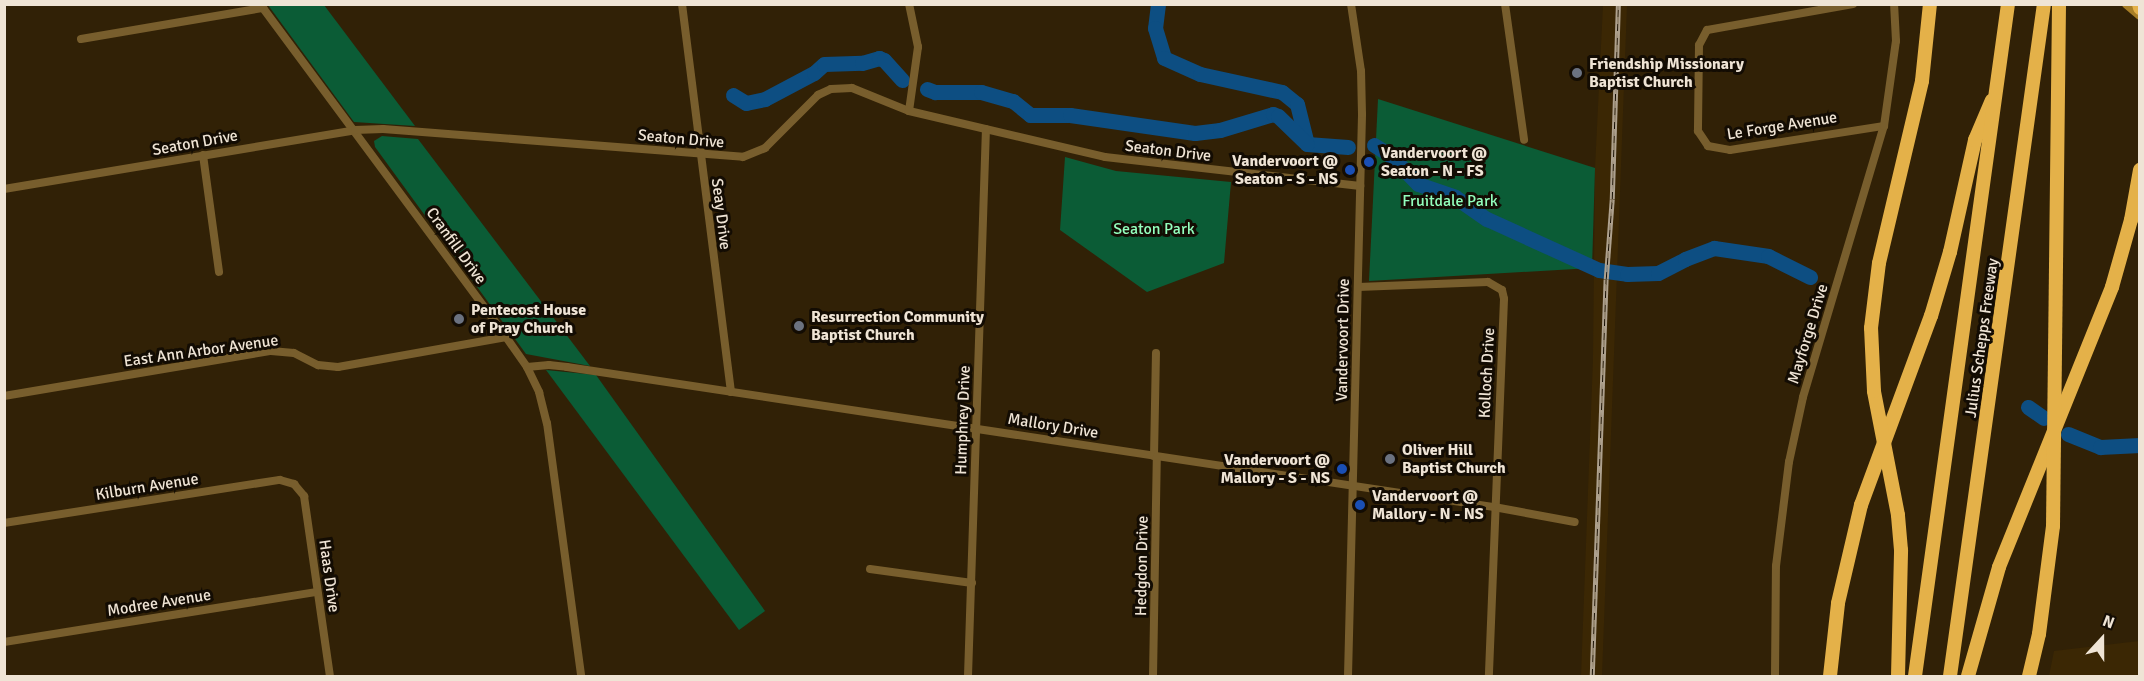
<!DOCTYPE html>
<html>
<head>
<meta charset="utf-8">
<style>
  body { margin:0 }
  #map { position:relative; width:2144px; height:681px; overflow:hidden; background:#312106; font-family:Signika,sans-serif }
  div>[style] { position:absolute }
  .built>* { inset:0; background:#3b2704 }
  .green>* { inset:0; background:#0b5c36 }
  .river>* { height:15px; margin:-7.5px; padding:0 7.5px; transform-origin:7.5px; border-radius:7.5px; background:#0d4e82 }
  .street>* { height:8px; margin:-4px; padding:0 4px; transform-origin:4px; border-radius:4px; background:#785e2d }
  .secondary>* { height:10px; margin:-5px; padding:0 5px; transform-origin:5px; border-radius:5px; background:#a77e27 }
  .highway>* { height:14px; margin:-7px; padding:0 7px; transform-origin:7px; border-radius:7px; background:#e4b149 }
  .rail>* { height:4.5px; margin-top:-2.25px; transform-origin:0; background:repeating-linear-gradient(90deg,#130c03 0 7px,#aea18e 0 14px); box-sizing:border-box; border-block:2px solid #aea18e }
  .dots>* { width:16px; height:16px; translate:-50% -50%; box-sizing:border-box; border:3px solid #130c03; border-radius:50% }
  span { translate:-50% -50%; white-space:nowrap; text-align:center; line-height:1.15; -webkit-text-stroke:6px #130c03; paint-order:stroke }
  .poi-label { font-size:16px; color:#efe4d5; font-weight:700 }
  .left { translate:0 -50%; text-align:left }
  .right { translate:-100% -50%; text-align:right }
  .street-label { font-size:16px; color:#efe4d5 }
  .park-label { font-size:16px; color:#93ffbd }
  .frame { position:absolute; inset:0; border:6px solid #efe4d5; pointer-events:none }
  .north { position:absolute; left:2072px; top:609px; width:60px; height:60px; -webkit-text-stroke:4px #130c03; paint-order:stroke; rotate:21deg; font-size:16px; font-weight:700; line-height:24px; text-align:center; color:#efe4d5 }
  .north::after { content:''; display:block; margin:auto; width:21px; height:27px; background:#efe4d5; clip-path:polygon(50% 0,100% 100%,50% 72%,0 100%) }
</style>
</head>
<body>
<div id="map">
  <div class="built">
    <i style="clip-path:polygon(1603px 5px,1627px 5px,1602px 676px,1581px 676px,1593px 359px,1595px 168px)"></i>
    <i style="clip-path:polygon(2139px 641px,2139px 676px,2049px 676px,2054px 651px)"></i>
  </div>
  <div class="green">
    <i style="clip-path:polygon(268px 5px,324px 5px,415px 126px,354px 122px)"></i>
    <i style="clip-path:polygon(1378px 99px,1595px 168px,1592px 268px,1369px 281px)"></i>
    <i style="clip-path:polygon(382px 136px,418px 139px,590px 366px,526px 354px,375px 147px,374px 141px)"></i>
    <i style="clip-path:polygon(1065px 157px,1116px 171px,1231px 182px,1224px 263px,1147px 292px,1060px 230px)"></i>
    <i style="clip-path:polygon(546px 370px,596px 375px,765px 611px,739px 630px)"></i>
  </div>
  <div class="river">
    <i style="left:1158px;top:4px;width:24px;rotate:97deg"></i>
    <i style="left:1155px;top:28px;width:31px;rotate:73deg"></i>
    <i style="left:1164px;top:58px;width:39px;rotate:24deg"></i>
    <i style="left:1200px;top:74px;width:84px;rotate:12.4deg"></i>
    <i style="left:1282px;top:92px;width:19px;rotate:39deg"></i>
    <i style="left:1297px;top:104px;width:41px;rotate:76deg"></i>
    <i style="left:1307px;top:144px;width:41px;rotate:4.2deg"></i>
    <i style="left:927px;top:89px;width:9px;rotate:21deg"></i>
    <i style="left:935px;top:92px;width:46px"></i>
    <i style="left:981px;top:92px;width:33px;rotate:16deg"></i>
    <i style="left:1013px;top:101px;width:22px;rotate:39deg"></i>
    <i style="left:1030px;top:115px;width:40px"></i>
    <i style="left:1070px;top:115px;width:126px;rotate:8.2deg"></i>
    <i style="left:1195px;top:133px;width:25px;rotate:-7deg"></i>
    <i style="left:1220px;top:130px;width:55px;rotate:-16.8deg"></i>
    <i style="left:1273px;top:114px;width:5px;rotate:22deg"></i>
    <i style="left:1278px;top:116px;width:40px;rotate:44deg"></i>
    <i style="left:733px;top:95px;width:15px;rotate:32deg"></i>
    <i style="left:746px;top:103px;width:19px;rotate:-12deg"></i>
    <i style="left:765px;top:99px;width:55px;rotate:-28deg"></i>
    <i style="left:814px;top:73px;width:13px;rotate:-42deg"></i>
    <i style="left:824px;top:64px;width:38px;rotate:-2deg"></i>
    <i style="left:862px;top:63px;width:18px;rotate:-16deg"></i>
    <i style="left:879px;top:58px;width:5px;rotate:22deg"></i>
    <i style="left:884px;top:60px;width:27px;rotate:48deg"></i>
    <i style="left:1374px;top:145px;width:19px;rotate:32deg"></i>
    <i style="left:1390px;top:155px;width:40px;rotate:46deg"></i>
    <i style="left:1418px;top:184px;width:39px;rotate:19deg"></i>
    <i style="left:1455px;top:197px;width:39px;rotate:35deg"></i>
    <i style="left:1487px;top:219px;width:123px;rotate:24.5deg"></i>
    <i style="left:1599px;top:270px;width:28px;rotate:8deg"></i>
    <i style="left:1627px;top:274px;width:31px;rotate:-2deg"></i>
    <i style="left:1658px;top:273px;width:30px;rotate:-27deg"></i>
    <i style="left:1685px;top:259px;width:31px;rotate:-21deg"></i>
    <i style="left:1714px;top:248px;width:55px;rotate:8.4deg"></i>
    <i style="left:1768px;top:256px;width:47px;rotate:26.6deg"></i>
    <i style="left:2028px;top:407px;width:19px;rotate:35deg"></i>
    <i style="left:2068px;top:434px;width:35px;rotate:22deg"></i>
    <i style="left:2100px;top:447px;width:40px;rotate:-2.9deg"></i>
  </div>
  <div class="street">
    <i style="left:260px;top:4px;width:414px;rotate:53.5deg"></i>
    <i style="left:506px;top:337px;width:37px;rotate:55deg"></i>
    <i style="left:527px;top:367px;width:28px;rotate:64deg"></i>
    <i style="left:539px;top:392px;width:32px;rotate:76deg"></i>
    <i style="left:547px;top:423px;width:255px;rotate:82.3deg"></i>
    <i style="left:682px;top:4px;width:391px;rotate:82.8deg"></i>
    <i style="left:1505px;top:4px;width:137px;rotate:82deg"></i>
    <i style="left:1853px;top:4px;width:148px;rotate:169.9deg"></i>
    <i style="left:1707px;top:30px;width:17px;rotate:118deg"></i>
    <i style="left:1699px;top:45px;width:86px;rotate:90.7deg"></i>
    <i style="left:1698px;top:131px;width:18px;rotate:56deg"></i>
    <i style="left:1708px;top:146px;width:22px;rotate:10deg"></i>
    <i style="left:1730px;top:150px;width:156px;rotate:-8.9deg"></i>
    <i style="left:81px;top:39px;width:185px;rotate:-9.7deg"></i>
    <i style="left:909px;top:111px;width:65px;rotate:-82deg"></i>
    <i style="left:918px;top:47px;width:44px;rotate:-101.8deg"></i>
    <i style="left:203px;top:155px;width:118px;rotate:82.2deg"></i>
    <i style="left:4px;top:189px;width:356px;rotate:-9.5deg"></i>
    <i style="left:355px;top:130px;width:28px;rotate:-2deg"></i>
    <i style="left:383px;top:129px;width:361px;rotate:4.4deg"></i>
    <i style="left:743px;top:157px;width:24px;rotate:-22deg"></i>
    <i style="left:765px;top:148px;width:75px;rotate:-45deg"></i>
    <i style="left:818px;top:95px;width:14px;rotate:-25deg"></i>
    <i style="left:831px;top:89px;width:21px;rotate:-3deg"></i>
    <i style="left:852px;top:88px;width:61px;rotate:22deg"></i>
    <i style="left:909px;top:111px;width:201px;rotate:13.2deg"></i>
    <i style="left:1105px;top:157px;width:257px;rotate:6.5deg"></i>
    <i style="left:1358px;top:287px;width:130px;rotate:-2.2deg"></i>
    <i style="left:1488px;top:282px;width:16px;rotate:30deg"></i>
    <i style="left:1502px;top:290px;width:9px;rotate:77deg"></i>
    <i style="left:1504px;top:299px;width:377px;rotate:92.3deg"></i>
    <i style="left:527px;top:367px;width:22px;rotate:-5deg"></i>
    <i style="left:549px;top:365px;width:18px;rotate:6deg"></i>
    <i style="left:567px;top:367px;width:938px;rotate:8.59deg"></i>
    <i style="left:1494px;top:507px;width:82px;rotate:10.5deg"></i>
    <i style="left:4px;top:396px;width:271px;rotate:-9.6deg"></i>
    <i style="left:271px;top:351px;width:23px;rotate:5deg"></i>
    <i style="left:294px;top:353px;width:27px;rotate:27deg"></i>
    <i style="left:318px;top:365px;width:20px;rotate:6deg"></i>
    <i style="left:338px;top:367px;width:171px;rotate:-10.1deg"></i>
    <i style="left:1154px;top:456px;width:103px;rotate:-88.9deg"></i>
    <i style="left:4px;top:523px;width:279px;rotate:-8.9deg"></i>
    <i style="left:280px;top:480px;width:15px;rotate:16deg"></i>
    <i style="left:294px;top:484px;width:16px;rotate:50deg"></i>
    <i style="left:304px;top:496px;width:182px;rotate:81.8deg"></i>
    <i style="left:870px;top:569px;width:103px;rotate:7.8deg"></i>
    <i style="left:4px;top:642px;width:317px;rotate:-9.1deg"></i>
    <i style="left:968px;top:676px;width:547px;rotate:-88.12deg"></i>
    <i style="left:1153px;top:676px;width:219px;rotate:-89deg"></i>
    <i style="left:1348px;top:676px;width:562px;rotate:-88.57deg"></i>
    <i style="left:1362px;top:114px;width:43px;rotate:-91.3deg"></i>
    <i style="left:1361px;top:71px;width:68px;rotate:-98.5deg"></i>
    <i style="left:1775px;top:676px;width:110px;rotate:-89.5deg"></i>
    <i style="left:1776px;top:566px;width:105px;rotate:-82.9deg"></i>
    <i style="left:1789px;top:462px;width:66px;rotate:-77.8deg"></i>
    <i style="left:1803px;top:397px;width:283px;rotate:-73.4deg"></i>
    <i style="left:1884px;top:126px;width:86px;rotate:-82deg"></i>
    <i style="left:1896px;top:41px;width:37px;rotate:-93deg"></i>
  </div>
  <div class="secondary">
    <i style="left:2127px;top:4px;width:17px;rotate:40deg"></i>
  </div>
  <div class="highway">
    <i style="left:2139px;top:4px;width:4px;rotate:76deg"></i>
    <i style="left:1830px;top:676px;width:73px;rotate:-83.7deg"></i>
    <i style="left:1838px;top:603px;width:101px;rotate:-76.8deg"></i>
    <i style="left:1861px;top:505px;width:202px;rotate:-69.7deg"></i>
    <i style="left:1931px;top:316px;width:67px;rotate:-73.5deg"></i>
    <i style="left:1950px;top:252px;width:115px;rotate:-77.4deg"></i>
    <i style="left:1975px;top:140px;width:43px;rotate:-67deg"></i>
    <i style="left:1898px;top:676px;width:126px;rotate:-88.6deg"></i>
    <i style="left:1901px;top:550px;width:35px;rotate:-95deg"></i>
    <i style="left:1898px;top:515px;width:126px;rotate:-101deg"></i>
    <i style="left:1874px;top:391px;width:63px;rotate:-92.7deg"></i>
    <i style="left:1871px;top:328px;width:65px;rotate:-83deg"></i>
    <i style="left:1879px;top:263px;width:187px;rotate:-76.7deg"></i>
    <i style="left:1922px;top:81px;width:77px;rotate:-84.1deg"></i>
    <i style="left:1915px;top:676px;width:678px;rotate:-82.12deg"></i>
    <i style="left:1950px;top:676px;width:679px;rotate:-82.04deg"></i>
    <i style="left:1968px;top:676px;width:113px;rotate:-74.1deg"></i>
    <i style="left:1999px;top:567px;width:302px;rotate:-68deg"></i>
    <i style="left:2112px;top:287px;width:70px;rotate:-74.2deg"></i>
    <i style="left:2131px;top:220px;width:51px;rotate:-79.8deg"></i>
    <i style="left:2029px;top:676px;width:43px;rotate:-76.6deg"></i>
    <i style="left:2039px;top:634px;width:109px;rotate:-82.6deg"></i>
    <i style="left:2053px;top:526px;width:522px;rotate:-89.34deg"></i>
  </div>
  <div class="rail">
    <i style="left:1592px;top:676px;width:397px;rotate:-88deg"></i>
    <i style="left:1606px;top:279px;width:80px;rotate:-85.7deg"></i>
    <i style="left:1612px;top:199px;width:195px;rotate:-88.2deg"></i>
  </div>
  <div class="dots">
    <i style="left:1577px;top:73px;background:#6b7280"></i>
    <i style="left:1369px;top:162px;background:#1a4fb4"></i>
    <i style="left:1350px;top:170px;background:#1a4fb4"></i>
    <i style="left:459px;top:319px;background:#6b7280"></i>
    <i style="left:799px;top:326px;background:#6b7280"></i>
    <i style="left:1390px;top:459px;background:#6b7280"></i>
    <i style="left:1342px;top:469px;background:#1a4fb4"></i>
    <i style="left:1360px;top:505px;background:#1a4fb4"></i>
  </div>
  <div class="poi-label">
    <span class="left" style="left:1589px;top:73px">Friendship Missionary<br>Baptist Church</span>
    <span class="left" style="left:1381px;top:162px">Vandervoort @<br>Seaton - N - FS</span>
    <span class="right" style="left:1338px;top:170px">Vandervoort @<br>Seaton - S - NS</span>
    <span class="left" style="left:471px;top:319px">Pentecost House<br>of Pray Church</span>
    <span class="left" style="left:811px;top:326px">Resurrection Community<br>Baptist Church</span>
    <span class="left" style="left:1402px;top:459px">Oliver Hill<br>Baptist Church</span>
    <span class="right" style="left:1330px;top:469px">Vandervoort @<br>Mallory - S - NS</span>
    <span class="left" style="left:1372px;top:505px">Vandervoort @<br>Mallory - N - NS</span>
  </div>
  <div class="street-label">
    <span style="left:1782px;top:126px;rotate:-9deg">Le Forge Avenue</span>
    <span style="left:681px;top:139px;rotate:5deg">Seaton Drive</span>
    <span style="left:195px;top:143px;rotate:-10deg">Seaton Drive</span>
    <span style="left:1168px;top:151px;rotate:7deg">Seaton Drive</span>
    <span style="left:721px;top:214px;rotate:83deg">Seay Drive</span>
    <span style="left:456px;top:246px;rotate:54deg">Cranfill Drive</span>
    <span style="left:1808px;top:334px;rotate:-73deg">Mayforge Drive</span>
    <span style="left:1982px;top:338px;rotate:-82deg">Julius Schepps Freeway</span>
    <span style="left:1343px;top:340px;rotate:-89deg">Vandervoort Drive</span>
    <span style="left:201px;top:351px;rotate:-8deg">East Ann Arbor Avenue</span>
    <span style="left:1487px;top:373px;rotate:-87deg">Kolloch Drive</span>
    <span style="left:963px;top:420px;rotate:-88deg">Humphrey Drive</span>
    <span style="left:1053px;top:426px;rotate:9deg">Mallory Drive</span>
    <span style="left:147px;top:487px;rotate:-9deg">Kilburn Avenue</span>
    <span style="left:1142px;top:566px;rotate:-89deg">Hedgdon Drive</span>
    <span style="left:329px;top:576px;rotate:82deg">Haas Drive</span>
    <span style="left:159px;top:603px;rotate:-9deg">Modree Avenue</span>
  </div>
  <div class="park-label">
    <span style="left:1450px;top:201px">Fruitdale Park</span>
    <span style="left:1154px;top:229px">Seaton Park</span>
  </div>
  <div class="frame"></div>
  <div class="north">N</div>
</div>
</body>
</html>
